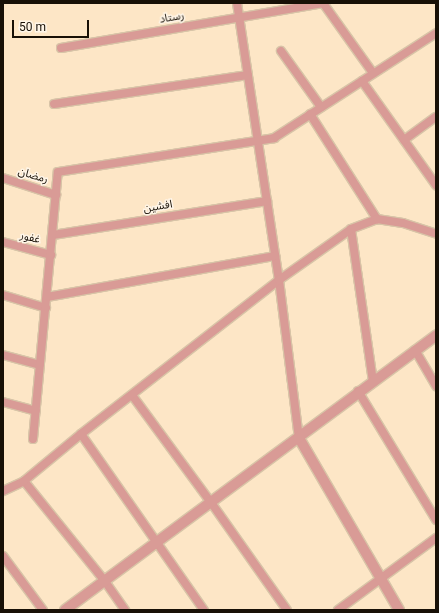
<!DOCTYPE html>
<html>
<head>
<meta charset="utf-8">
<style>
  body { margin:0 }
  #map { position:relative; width:439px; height:613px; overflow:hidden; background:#fde6c6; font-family:Roboto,"Noto Sans Arabic",sans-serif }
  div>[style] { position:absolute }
  .roads { filter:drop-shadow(1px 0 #d8c4a7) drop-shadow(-1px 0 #d8c4a7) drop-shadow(0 1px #d8c4a7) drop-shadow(0 -1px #d8c4a7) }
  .minor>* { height:8px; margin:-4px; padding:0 4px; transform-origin:4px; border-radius:4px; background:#d99b96 }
  .tertiary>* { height:10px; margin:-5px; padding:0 5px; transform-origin:5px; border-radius:5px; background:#d99b96 }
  span { translate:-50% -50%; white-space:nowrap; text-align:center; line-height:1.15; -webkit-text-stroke:3px #fef5e8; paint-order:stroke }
  .street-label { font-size:11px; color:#181006 }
  .frame { position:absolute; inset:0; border:4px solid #181006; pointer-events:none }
  .scale { position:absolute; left:12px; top:20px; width:77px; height:18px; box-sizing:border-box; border:2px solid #181006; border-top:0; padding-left:5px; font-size:12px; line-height:14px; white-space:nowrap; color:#181006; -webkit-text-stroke:3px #fef5e8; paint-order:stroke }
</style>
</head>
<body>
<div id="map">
  <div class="roads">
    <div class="minor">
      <i style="left:237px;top:3px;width:280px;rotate:81.4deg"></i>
      <i style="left:279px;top:280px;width:159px;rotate:82.8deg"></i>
      <i style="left:323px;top:3px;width:86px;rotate:54.5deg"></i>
      <i style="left:61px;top:48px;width:266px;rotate:-9.7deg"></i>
      <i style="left:281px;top:51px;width:69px;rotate:54.5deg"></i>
      <i style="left:362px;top:81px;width:128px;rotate:54.6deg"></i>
      <i style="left:54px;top:104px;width:196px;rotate:-8.5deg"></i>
      <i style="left:310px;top:114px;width:125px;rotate:57.5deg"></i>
      <i style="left:404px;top:140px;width:39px;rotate:-36deg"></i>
      <i style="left:3px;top:178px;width:56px;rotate:17.8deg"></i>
      <i style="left:351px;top:229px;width:154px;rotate:81.8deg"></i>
      <i style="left:53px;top:235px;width:217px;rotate:-9deg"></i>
      <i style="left:3px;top:242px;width:50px;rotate:15.2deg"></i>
      <i style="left:3px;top:295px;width:45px;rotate:16.8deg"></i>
      <i style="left:47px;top:297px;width:232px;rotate:-10.2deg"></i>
      <i style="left:415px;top:350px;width:42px;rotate:59.7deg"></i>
      <i style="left:3px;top:355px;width:38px;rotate:15deg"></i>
      <i style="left:358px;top:391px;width:151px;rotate:58.8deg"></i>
      <i style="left:132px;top:395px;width:132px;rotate:53.7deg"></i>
      <i style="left:210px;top:501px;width:133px;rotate:54.8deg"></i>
      <i style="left:3px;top:402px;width:34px;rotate:15deg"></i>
      <i style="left:81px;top:434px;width:215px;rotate:55.1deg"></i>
      <i style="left:33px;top:439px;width:268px;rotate:-84.7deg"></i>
      <i style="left:58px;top:172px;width:219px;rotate:-8.9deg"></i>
      <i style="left:274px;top:138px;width:193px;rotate:-32.9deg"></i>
      <i style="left:24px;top:481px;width:127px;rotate:51.1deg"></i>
      <i style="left:104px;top:580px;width:37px;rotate:55deg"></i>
      <i style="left:3px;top:491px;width:23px;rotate:-25deg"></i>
      <i style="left:24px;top:481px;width:74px;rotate:-39.5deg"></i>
      <i style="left:81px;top:434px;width:251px;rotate:-37.9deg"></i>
      <i style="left:279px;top:280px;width:88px;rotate:-35.3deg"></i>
      <i style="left:351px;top:229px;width:28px;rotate:-21deg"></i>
      <i style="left:377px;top:219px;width:26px;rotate:9deg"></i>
      <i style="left:403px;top:223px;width:35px;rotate:18deg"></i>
      <i style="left:3px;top:556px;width:67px;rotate:53.5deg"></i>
      <i style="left:338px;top:610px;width:122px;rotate:-36.3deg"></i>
    </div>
    <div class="tertiary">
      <i style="left:299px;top:438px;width:199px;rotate:59.8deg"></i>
      <i style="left:65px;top:610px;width:462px;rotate:-36.5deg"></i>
    </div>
  </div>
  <div class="street-label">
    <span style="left:172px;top:18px;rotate:-10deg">رستاد</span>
    <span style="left:33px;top:176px;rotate:17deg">رمضان</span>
    <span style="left:158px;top:207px;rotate:-9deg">افشین</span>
    <span style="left:30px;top:238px;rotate:14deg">غفور</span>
  </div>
  <div class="frame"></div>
  <div class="scale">50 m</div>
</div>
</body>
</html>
